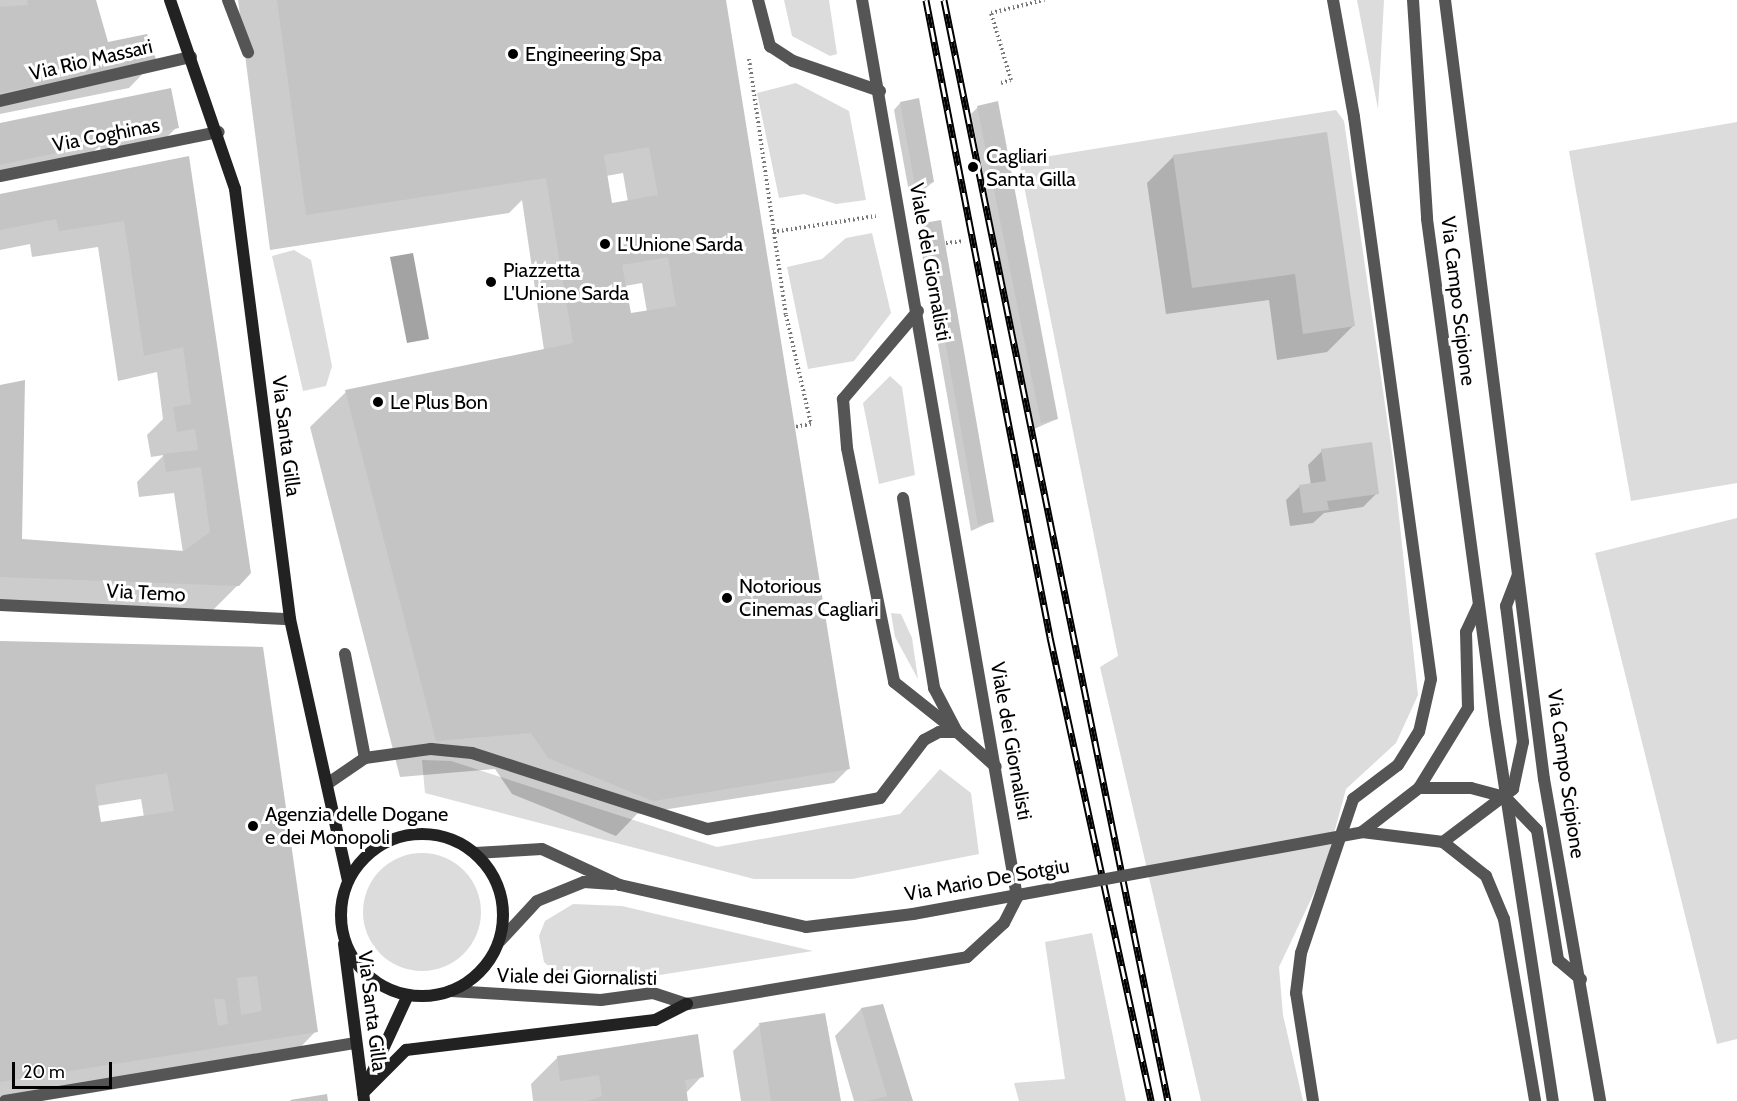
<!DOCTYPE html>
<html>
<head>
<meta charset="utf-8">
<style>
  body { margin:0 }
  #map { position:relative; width:1737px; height:1101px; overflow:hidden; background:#fff; font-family:Cabin,sans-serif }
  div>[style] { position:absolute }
  .green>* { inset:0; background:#dcdcdc }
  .round { border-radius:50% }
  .water>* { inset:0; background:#a3a3a3 }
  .shadow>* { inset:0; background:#0003 }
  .building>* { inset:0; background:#c4c4c4 }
  .path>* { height:4px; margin-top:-2px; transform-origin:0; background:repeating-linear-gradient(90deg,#777 0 1.5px,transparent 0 4.5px) }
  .lane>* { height:12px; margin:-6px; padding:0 6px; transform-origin:6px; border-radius:6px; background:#555 }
  .street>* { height:12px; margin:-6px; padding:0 6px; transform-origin:6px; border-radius:6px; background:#555 }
  .secondary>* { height:12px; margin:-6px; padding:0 6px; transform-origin:6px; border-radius:6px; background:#222 }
  .secondary>.ring { margin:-6px; padding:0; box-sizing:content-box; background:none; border:12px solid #222; border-radius:50% }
  .rail>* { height:7px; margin-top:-3.5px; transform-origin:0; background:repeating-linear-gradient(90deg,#fff 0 14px,#000 0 28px); box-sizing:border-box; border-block:2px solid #000 }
  .street-bridge>* { height:12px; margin:-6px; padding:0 6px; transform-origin:6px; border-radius:6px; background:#555 }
  .dots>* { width:16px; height:16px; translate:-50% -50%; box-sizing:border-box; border:3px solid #fff; border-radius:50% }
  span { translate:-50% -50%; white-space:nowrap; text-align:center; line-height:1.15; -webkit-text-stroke:6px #fff; paint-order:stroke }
  .poi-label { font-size:20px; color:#000 }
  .left { translate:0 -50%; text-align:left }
  .street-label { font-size:20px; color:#000 }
  .scale { position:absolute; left:12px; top:1062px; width:100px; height:27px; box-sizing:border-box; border:3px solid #000; border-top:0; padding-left:8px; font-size:18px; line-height:21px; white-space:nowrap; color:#000; -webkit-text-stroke:4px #fff; paint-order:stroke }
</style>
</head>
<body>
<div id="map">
  <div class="green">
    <i style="clip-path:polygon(784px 0,829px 0,837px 54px,830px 56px,792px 36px)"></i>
    <i style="clip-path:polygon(1357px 0,1384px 0,1378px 109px)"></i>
    <i style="clip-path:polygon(796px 83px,849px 111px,866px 200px,836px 204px,804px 194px,779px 198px,757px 93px)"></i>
    <i style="clip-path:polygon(1336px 110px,1344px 121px,1393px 460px,1418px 695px,1396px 743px,1346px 789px,1323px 874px,1279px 967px,1283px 1015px,1303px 1101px,1201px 1101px,1100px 667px,1118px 656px,1019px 161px)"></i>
    <i style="clip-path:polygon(1737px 122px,1737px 483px,1631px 501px,1569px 151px)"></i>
    <i style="clip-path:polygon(872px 233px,891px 313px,854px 361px,808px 369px,787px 267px,822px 259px,846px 238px)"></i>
    <i style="clip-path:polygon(294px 250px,311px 260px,332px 366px,326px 386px,303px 391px,272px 256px)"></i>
    <i style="clip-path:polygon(890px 376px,902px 387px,915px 475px,879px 484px,863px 403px)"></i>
    <i style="clip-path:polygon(1737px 518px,1737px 1039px,1717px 1044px,1595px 553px)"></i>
    <i style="clip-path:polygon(891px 613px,901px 614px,912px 638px,918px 679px,895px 637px)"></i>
    <i style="clip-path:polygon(422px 760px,451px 761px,717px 847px,900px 814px,940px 769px,971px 793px,979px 854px,852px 879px,754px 879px,425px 793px)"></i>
    <i class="round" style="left:363px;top:853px;width:118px;height:118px"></i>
    <i style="clip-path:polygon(573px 904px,622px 906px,813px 951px,653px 976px,646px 982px,575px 979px,559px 975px,544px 962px,539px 936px,545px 921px)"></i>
    <i style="clip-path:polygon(1092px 933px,1126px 1101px,1019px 1101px,1014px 1083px,1065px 1079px,1045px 942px)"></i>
  </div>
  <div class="water">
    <i style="clip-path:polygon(413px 253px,429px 339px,407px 343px,390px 257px)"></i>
  </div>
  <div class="shadow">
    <i style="clip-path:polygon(0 0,92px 0,107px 44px,155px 61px,129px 88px,0 114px)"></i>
    <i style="clip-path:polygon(evenodd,238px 0,725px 0,848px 769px,834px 783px,637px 814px,616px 836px,512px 794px,495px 769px,400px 777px,310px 427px,346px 392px,544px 350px,522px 200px,509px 213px,270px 250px,238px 0,623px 173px,628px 202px,611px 205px,606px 176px,623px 173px,238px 0,642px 283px,647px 312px,630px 315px,625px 286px,642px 283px)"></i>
    <i style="clip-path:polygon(170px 90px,177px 127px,156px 148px,102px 159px,100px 146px,86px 157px,0 179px,0 125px)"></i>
    <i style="clip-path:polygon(900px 103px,933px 182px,926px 188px,909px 192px,894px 110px)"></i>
    <i style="clip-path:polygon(978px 107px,1057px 419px,1034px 429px,971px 114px)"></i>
    <i style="clip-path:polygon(1174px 156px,1353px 326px,1327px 352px,1277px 360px,1269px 300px,1166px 314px,1147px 183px)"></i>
    <i style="clip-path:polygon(188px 158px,238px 585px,211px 612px,0 604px,0 386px,20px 540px,183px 553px,174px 493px,139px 497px,137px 482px,164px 455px,151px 457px,147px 435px,163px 419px,157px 372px,118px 381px,98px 247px,32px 257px,30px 244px,0 250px,0 195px)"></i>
    <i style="clip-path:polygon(925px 224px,993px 521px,971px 531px,918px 231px)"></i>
    <i style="clip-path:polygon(1322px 451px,1377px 493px,1363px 507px,1324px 513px,1313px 523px,1290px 526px,1286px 500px,1300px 486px,1311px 485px,1308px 465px)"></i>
    <i style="clip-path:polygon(evenodd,0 642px,262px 649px,316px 1031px,290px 1058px,0 1101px,0 642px,141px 799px,144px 817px,99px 824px,97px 806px,141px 799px)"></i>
    <i style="clip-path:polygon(882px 1006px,911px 1101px,854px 1101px,835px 1036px,861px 1009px)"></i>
    <i style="clip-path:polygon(759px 1025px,840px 1101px,741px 1101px,733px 1051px)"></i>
    <i style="clip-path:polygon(558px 1057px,702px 1076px,685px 1094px,686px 1101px,533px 1101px,531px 1084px)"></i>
  </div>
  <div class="building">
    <i style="clip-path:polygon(27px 0,96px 0,108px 42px,147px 34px,157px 62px,0 93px,0 7px,28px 5px)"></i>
    <i style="clip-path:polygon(evenodd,277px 0,726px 0,850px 769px,653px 801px,548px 758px,531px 733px,436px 741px,345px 390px,573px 343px,546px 178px,306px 215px,277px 0,649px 147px,658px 195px,612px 203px,604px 155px,649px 147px,277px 0,668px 257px,676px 306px,631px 313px,622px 265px,668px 257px)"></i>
    <i style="clip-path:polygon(171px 88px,179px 128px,122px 139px,120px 126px,106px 129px,108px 137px,82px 134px,85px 147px,0 165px,0 123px)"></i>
    <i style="clip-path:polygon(919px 98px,934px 182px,915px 186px,900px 102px)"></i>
    <i style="clip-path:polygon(998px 101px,1058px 419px,1041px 423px,977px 106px)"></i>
    <i style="clip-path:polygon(1327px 132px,1355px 326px,1303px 334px,1295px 274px,1192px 288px,1173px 155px)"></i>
    <i style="clip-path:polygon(189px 156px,251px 573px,239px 586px,0 577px,0 385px,25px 380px,22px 539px,184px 551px,210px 532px,201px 467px,166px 472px,163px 454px,198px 450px,195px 429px,177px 432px,173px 407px,191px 404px,183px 347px,144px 356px,124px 221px,59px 231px,56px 219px,0 230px,0 194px)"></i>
    <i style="clip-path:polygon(941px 220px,994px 522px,978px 525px,924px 223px)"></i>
    <i style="clip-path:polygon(1372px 442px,1379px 494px,1327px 501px,1329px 510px,1303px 513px,1299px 485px,1326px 481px,1321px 449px)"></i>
    <i style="clip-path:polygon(evenodd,0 641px,263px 647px,318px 1032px,0 1082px,0 641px,167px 773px,174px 811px,101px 822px,95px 785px,167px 773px,0 641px,257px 976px,262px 1011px,241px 1015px,237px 978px,257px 976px,0 641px,214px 999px,225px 999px,228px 1024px,218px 1026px,214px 999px)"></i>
    <i style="clip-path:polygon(883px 1004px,913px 1101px,867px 1101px,887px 1096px,861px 1008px)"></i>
    <i style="clip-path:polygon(825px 1013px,841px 1101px,771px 1101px,759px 1023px)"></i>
    <i style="clip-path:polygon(698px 1034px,704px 1077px,685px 1080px,688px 1101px,587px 1101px,602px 1096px,599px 1075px,560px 1081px,557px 1056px)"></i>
    <i style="clip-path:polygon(327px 1094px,328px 1101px,291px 1101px,290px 1100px)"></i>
  </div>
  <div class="path">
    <i style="left:749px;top:59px;width:259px;rotate:81.8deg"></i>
    <i style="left:786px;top:315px;width:112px;rotate:77.1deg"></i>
    <i style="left:811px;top:424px;width:17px;rotate:170deg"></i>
    <i style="left:1001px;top:83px;width:10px;rotate:-17deg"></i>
    <i style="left:1011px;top:80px;width:70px;rotate:-106.6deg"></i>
    <i style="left:991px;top:13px;width:55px;rotate:-13.8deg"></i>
    <i style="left:773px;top:232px;width:104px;rotate:-8.8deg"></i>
    <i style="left:946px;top:243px;width:18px;rotate:-6deg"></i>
  </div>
  <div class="lane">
    <i style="left:228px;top:0;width:56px;rotate:69deg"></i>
    <i style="left:758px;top:0;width:48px;rotate:75.4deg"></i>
    <i style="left:770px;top:46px;width:27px;rotate:33deg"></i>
    <i style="left:793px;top:61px;width:92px;rotate:19deg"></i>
    <i style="left:918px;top:311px;width:116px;rotate:130.4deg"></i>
    <i style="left:843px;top:399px;width:49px;rotate:85.3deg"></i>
    <i style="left:847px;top:448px;width:239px;rotate:78.6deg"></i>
    <i style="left:894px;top:682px;width:80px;rotate:38.4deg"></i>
    <i style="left:903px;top:498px;width:193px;rotate:80.7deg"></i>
    <i style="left:934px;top:688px;width:50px;rotate:62.4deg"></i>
    <i style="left:957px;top:732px;width:52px;rotate:41.9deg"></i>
    <i style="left:365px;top:758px;width:67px;rotate:-7.8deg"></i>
    <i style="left:431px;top:749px;width:41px;rotate:5.6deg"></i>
    <i style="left:472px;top:753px;width:248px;rotate:17.9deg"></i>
    <i style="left:708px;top:829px;width:175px;rotate:-10.2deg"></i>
    <i style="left:880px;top:798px;width:73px;rotate:-52.8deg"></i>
    <i style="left:924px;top:740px;width:17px;rotate:-28deg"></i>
    <i style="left:939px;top:732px;width:18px"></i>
    <i style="left:327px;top:784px;width:46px;rotate:-34.4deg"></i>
    <i style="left:365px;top:758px;width:106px;rotate:-100.9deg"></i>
    <i style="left:1313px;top:1101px;width:109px;rotate:-98.9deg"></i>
    <i style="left:1296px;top:993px;width:40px;rotate:-82.9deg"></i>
    <i style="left:1301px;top:953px;width:163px;rotate:-71.3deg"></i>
    <i style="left:1353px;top:799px;width:56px;rotate:-37.1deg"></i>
    <i style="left:1398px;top:765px;width:39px;rotate:-58deg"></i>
    <i style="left:1419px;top:732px;width:54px;rotate:-77.2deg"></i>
    <i style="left:1431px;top:679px;width:567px;rotate:-97.8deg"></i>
  </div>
  <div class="street">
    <i style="left:1333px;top:0;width:119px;rotate:79.8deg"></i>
    <i style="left:1413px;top:0;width:219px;rotate:86.3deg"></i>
    <i style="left:1427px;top:219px;width:509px;rotate:82.32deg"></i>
    <i style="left:1495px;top:723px;width:382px;rotate:81.3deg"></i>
    <i style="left:1445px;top:0;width:785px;rotate:82.76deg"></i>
    <i style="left:1544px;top:779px;width:327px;rotate:80.1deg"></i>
    <i style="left:0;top:101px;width:196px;rotate:-13deg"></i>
    <i style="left:0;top:176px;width:223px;rotate:-11.4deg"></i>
    <i style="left:0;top:605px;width:290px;rotate:2.8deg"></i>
    <i style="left:1419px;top:788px;width:94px;rotate:-58.5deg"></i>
    <i style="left:1468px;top:708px;width:76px;rotate:-91.5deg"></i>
    <i style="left:1466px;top:632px;width:29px;rotate:-65deg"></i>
    <i style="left:1362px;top:832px;width:82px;rotate:7deg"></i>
    <i style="left:1443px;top:842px;width:88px;rotate:-37.1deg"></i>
    <i style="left:1513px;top:789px;width:48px;rotate:-78deg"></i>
    <i style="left:1523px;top:742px;width:137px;rotate:-97.1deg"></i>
    <i style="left:1506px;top:606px;width:33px;rotate:-69deg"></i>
    <i style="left:1362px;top:832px;width:72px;rotate:-37.7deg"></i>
    <i style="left:1419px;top:788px;width:52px"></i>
    <i style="left:1471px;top:788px;width:35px;rotate:15deg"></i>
    <i style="left:1505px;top:797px;width:46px;rotate:45.9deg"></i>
    <i style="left:1537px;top:830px;width:132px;rotate:80.8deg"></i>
    <i style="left:1558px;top:960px;width:30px;rotate:40deg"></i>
    <i style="left:1443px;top:842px;width:55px;rotate:38.3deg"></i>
    <i style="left:1486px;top:876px;width:47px;rotate:67.3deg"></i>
    <i style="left:1504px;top:919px;width:185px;rotate:80.3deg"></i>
    <i style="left:475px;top:853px;width:67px;rotate:-3.4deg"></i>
    <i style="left:542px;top:849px;width:86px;rotate:24.8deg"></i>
    <i style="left:500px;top:941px;width:54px;rotate:-47.2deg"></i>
    <i style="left:537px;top:901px;width:51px;rotate:-22deg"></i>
    <i style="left:584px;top:882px;width:29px;rotate:4deg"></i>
    <i style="left:451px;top:991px;width:150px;rotate:3.4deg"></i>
    <i style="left:601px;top:1000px;width:52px;rotate:-7.7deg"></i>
    <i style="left:653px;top:993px;width:36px;rotate:18deg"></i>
    <i style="left:687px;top:1004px;width:284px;rotate:-9.5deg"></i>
    <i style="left:967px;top:957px;width:50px;rotate:-42.6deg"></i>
    <i style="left:1004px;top:923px;width:29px;rotate:-63deg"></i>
    <i style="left:1017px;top:897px;width:910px;rotate:-99.8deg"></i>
    <i style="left:5px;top:1101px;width:354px;rotate:-9.4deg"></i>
  </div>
  <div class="secondary">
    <i style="left:170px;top:0;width:200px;rotate:71deg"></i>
    <i style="left:235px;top:189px;width:434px;rotate:82.7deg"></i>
    <i style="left:290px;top:619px;width:268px;rotate:77.5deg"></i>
    <i class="ring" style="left:341px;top:834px;width:150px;height:150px"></i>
    <i style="left:344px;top:944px;width:158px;rotate:82.7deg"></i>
    <i style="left:366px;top:1086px;width:100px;rotate:-65.2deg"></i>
    <i style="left:363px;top:1093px;width:61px;rotate:-45deg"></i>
    <i style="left:406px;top:1050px;width:251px;rotate:-6.9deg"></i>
    <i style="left:655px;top:1020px;width:36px;rotate:-27deg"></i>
  </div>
  <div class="rail">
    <i style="left:926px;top:0;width:649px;rotate:78.98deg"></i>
    <i style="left:1050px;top:637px;width:475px;rotate:77.7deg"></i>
    <i style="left:944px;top:0;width:1124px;rotate:78.5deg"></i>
  </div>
  <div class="street-bridge">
    <i style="left:620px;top:885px;width:191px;rotate:12.7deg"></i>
    <i style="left:806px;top:927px;width:108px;rotate:-6.9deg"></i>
    <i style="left:913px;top:914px;width:456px;rotate:-10.3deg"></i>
  </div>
  <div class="dots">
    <i style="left:513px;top:54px;background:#000"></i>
    <i style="left:973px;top:167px;background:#000"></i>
    <i style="left:605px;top:244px;background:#000"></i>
    <i style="left:491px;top:282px;background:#000"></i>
    <i style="left:378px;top:402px;background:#000"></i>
    <i style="left:727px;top:598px;background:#000"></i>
    <i style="left:253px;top:826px;background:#000"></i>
  </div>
  <div class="poi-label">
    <span class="left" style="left:525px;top:54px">Engineering Spa</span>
    <span class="left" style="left:986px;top:168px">Cagliari<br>Santa Gilla</span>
    <span class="left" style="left:617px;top:244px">L'Unione Sarda</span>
    <span class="left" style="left:503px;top:282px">Piazzetta<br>L'Unione Sarda</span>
    <span class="left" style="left:390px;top:402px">Le Plus Bon</span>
    <span class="left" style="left:739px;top:598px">Notorious<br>Cinemas Cagliari</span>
    <span class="left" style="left:265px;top:826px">Agenzia delle Dogane<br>e dei Monopoli</span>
  </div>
  <div class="street-label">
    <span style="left:91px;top:60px;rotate:-13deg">Via Rio Massari</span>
    <span style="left:106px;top:135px;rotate:-11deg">Via Coghinas</span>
    <span style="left:930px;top:262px;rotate:80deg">Viale dei Giornalisti</span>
    <span style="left:1458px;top:301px;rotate:83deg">Via Campo Scipione</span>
    <span style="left:286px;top:436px;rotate:83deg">Via Santa Gilla</span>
    <span style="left:146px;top:593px;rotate:3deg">Via Temo</span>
    <span style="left:1011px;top:741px;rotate:80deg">Viale dei Giornalisti</span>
    <span style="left:1566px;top:774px;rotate:82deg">Via Campo Scipione</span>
    <span style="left:987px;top:880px;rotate:-10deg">Via Mario De Sotgiu</span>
    <span style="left:577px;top:977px;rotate:1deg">Viale dei Giornalisti</span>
    <span style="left:372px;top:1011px;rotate:83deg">Via Santa Gilla</span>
  </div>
  <div class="scale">20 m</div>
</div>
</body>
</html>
